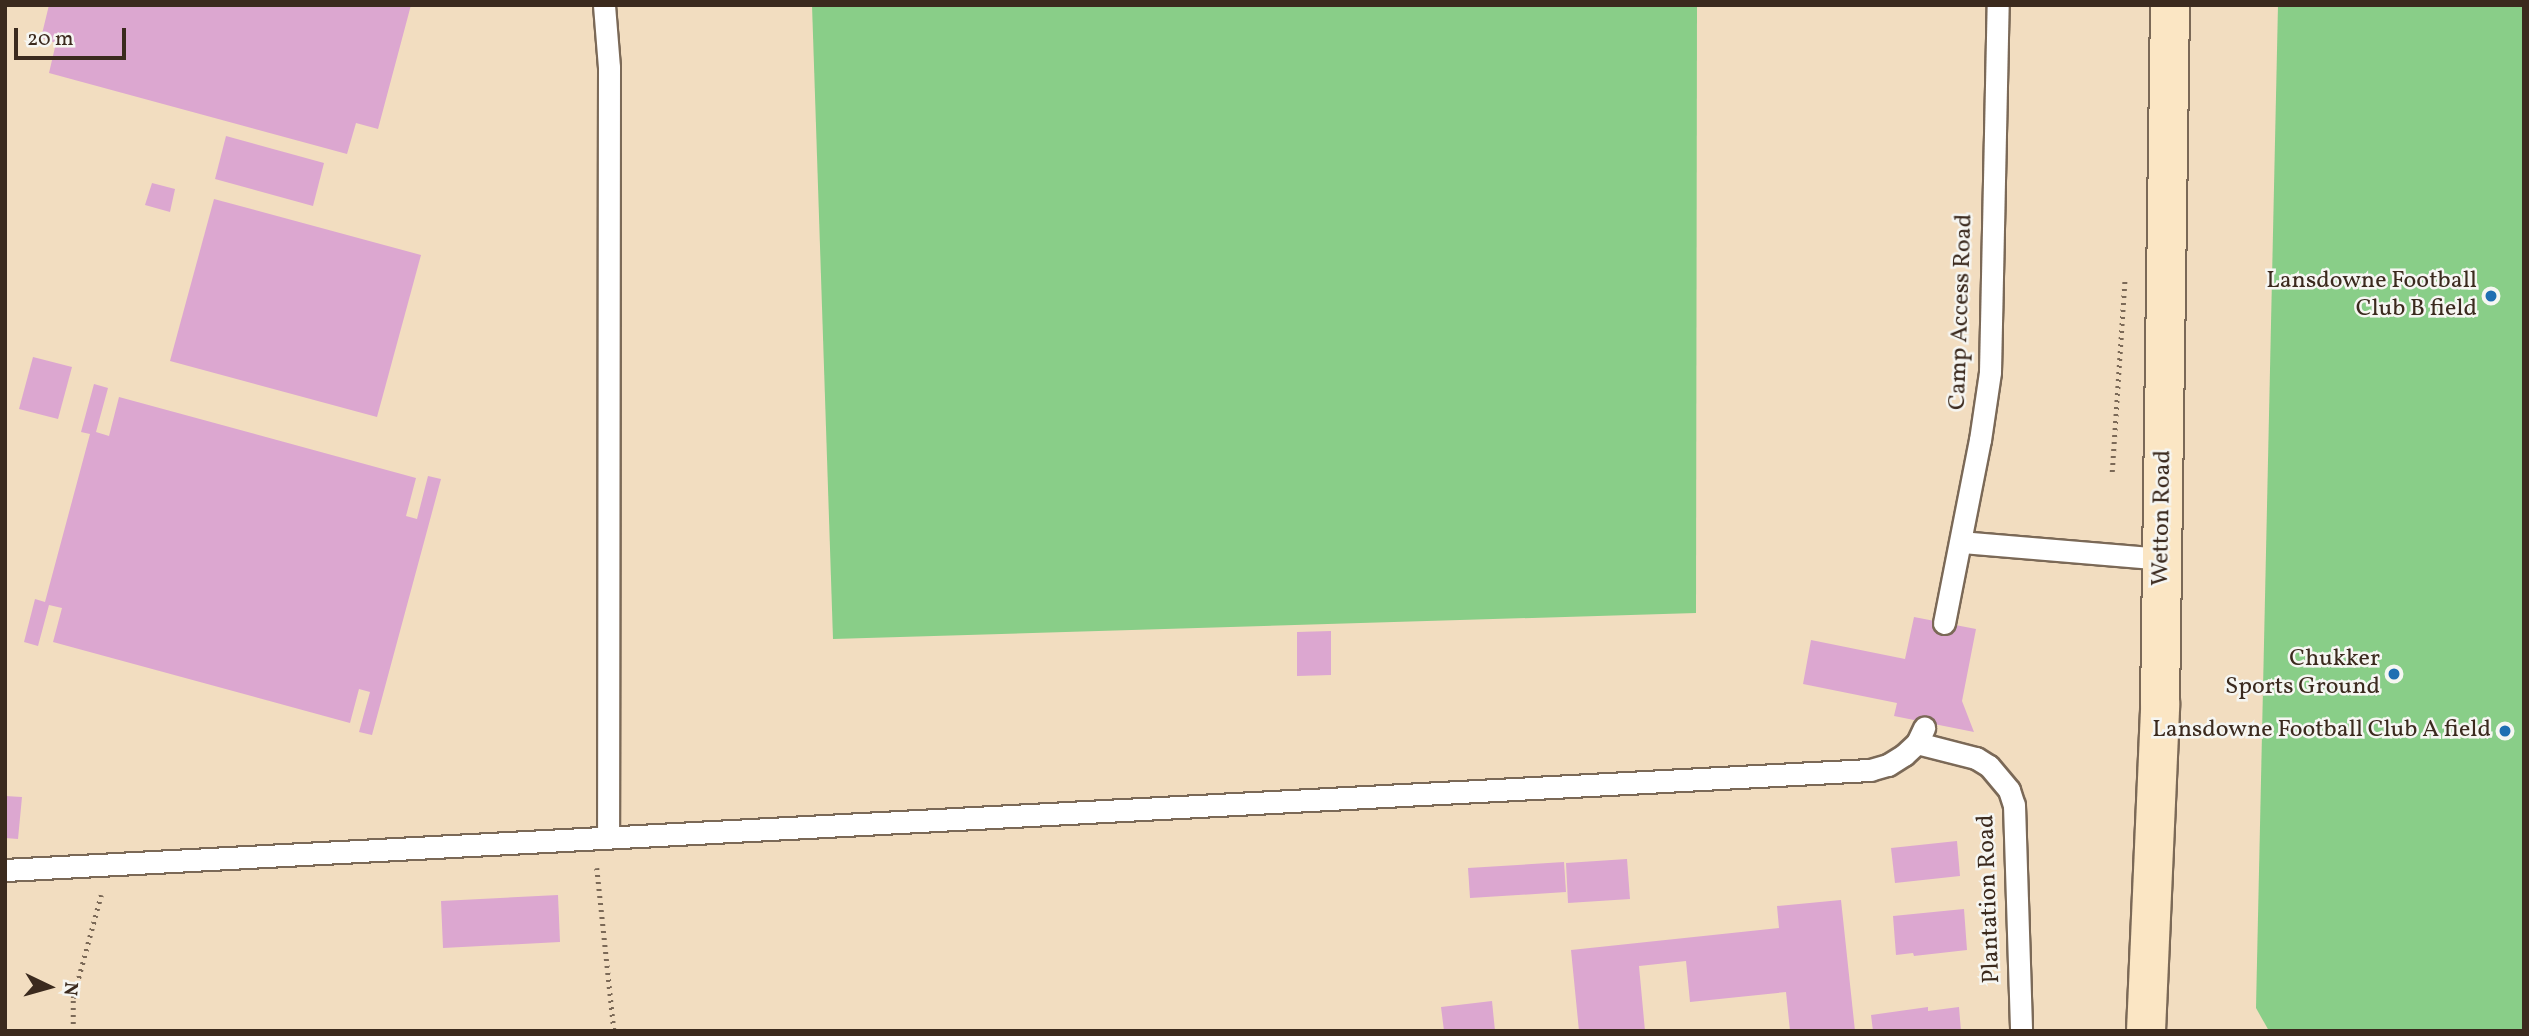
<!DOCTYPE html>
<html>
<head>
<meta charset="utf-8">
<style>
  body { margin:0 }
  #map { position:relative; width:2529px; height:1036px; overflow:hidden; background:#f2ddc0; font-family:Vollkorn,serif }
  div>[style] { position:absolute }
  .green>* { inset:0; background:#89ce88 }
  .building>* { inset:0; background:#dca7d0 }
  .path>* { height:4.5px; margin-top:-2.25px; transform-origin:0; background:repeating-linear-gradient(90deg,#7b6957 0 2px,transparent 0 7px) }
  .roads { filter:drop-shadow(2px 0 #7b6957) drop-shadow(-2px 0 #7b6957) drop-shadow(0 2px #7b6957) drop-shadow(0 -2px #7b6957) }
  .service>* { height:21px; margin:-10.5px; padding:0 10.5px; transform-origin:10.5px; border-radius:10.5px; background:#fff }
  .secondary>* { height:38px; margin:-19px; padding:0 19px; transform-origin:19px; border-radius:19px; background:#fbe6c4 }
  .dots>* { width:19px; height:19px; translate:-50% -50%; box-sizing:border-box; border:4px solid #f6f6f2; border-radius:50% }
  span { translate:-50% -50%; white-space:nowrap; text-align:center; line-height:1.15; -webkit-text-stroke:5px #f6f6f2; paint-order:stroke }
  .poi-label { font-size:24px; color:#3b2a1e }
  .right { translate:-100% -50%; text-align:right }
  .street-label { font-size:24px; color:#3b2a1e }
  .frame { position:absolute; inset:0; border:7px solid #3b2a1e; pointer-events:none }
  .north { position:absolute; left:14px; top:952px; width:70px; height:70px; -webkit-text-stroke:5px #f6f6f2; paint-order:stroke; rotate:95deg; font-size:19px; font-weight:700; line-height:28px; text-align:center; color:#3b2a1e }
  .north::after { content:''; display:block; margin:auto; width:24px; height:32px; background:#3b2a1e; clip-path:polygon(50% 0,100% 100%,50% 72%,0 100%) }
  .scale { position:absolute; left:14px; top:28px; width:112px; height:32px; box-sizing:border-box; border:4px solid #3b2a1e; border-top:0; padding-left:9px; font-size:21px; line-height:24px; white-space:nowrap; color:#3b2a1e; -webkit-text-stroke:5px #f6f6f2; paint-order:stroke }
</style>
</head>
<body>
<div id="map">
  <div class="green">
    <i style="clip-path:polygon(812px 5px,1697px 5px,1696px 613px,833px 639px)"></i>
    <i style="clip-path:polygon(2278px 5px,2524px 5px,2524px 1031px,2269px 1031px,2256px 1008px)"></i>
  </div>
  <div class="building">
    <i style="clip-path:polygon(49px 5px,411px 5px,378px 129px,356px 123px,347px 154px,49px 73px,56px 43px,41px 38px)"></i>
    <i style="clip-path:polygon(226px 136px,324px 163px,313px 206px,215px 179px)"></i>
    <i style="clip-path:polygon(152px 183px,175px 189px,170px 212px,145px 205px)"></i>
    <i style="clip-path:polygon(214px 199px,421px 255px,377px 417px,170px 361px)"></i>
    <i style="clip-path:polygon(33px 357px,72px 367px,58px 419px,19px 409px)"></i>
    <i style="clip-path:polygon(94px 384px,108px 388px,96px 432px,109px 436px,119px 397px,416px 478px,406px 516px,417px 519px,428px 476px,441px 479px,372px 735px,359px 732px,370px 692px,359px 689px,350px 723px,53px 642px,62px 608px,49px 605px,38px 646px,24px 642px,35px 599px,45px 602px,90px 434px,81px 432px)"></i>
    <i style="clip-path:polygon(1914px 617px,1976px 629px,1962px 701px,1974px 732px,1894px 716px,1897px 703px,1803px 684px,1811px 640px,1905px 659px)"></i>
    <i style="clip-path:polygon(1331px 631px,1331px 675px,1297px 676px,1297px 632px)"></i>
    <i style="clip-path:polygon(5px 796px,22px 797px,18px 839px,5px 838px)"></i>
    <i style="clip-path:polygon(1957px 841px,1960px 876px,1895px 883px,1891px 848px)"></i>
    <i style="clip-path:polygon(1627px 859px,1630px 899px,1568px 903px,1566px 863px)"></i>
    <i style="clip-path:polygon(1564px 862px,1566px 892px,1470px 898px,1468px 868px)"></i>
    <i style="clip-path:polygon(558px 895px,560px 942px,443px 948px,441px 901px)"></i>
    <i style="clip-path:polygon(1841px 900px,1855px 1031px,1790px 1031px,1786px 992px,1690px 1002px,1686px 961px,1639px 966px,1645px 1031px,1579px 1031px,1571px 950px,1779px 928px,1777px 906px)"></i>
    <i style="clip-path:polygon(1964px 909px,1967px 950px,1914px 956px,1913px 953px,1896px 955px,1893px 916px)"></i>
    <i style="clip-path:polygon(1492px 1001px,1495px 1031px,1444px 1031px,1441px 1007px)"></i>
    <i style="clip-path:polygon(1928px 1007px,1928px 1011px,1959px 1007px,1961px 1031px,1873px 1031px,1871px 1015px)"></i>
  </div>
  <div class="path">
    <i style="left:2112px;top:472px;width:195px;rotate:-86.2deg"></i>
    <i style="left:597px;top:868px;width:164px;rotate:84deg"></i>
    <i style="left:73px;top:1031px;width:33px;rotate:-90deg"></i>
    <i style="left:73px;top:998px;width:107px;rotate:-74.8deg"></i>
  </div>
  <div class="roads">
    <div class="service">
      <i style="left:604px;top:5px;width:62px;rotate:85.4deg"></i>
      <i style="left:609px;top:67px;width:770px;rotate:90.07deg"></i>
      <i style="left:1961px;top:542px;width:203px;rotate:4.8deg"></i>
      <i style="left:1944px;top:623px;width:187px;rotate:-78.9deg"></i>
      <i style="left:1980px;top:440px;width:69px;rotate:-81.6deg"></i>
      <i style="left:1990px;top:372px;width:367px;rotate:-88.8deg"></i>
      <i style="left:1917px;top:743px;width:61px;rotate:14.3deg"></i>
      <i style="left:1976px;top:758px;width:15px;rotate:32deg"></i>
      <i style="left:1989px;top:766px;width:31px;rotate:50deg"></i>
      <i style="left:2009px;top:790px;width:16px;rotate:72deg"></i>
      <i style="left:2014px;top:805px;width:226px;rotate:88.2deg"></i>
      <i style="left:5px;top:870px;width:1868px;rotate:-3.07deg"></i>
      <i style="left:1870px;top:770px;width:19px;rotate:-16deg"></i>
      <i style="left:1888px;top:765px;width:19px;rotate:-32deg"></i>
      <i style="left:1904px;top:755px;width:18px;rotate:-43deg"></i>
      <i style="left:1917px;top:743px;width:17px;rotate:-65deg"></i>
    </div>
    <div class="secondary">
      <i style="left:2146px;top:1031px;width:327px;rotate:-87.5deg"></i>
      <i style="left:2160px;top:704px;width:699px;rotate:-89.18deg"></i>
    </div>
  </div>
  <div class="dots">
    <i style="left:2491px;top:296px;background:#1f6fb2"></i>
    <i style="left:2394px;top:674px;background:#1f6fb2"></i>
    <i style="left:2505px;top:731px;background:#1f6fb2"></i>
  </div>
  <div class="poi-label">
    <span class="right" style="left:2477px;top:296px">Lansdowne Football<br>Club B field</span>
    <span class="right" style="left:2380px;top:674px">Chukker<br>Sports Ground</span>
    <span class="right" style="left:2491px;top:731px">Lansdowne Football Club A field</span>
  </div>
  <div class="street-label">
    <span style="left:1962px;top:312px;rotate:-88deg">Camp Access Road</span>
    <span style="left:2163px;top:518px;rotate:-89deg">Wetton Road</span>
    <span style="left:1990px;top:899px;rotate:-92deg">Plantation Road</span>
  </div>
  <div class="frame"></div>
  <div class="north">N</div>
  <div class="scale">20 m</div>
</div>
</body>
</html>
